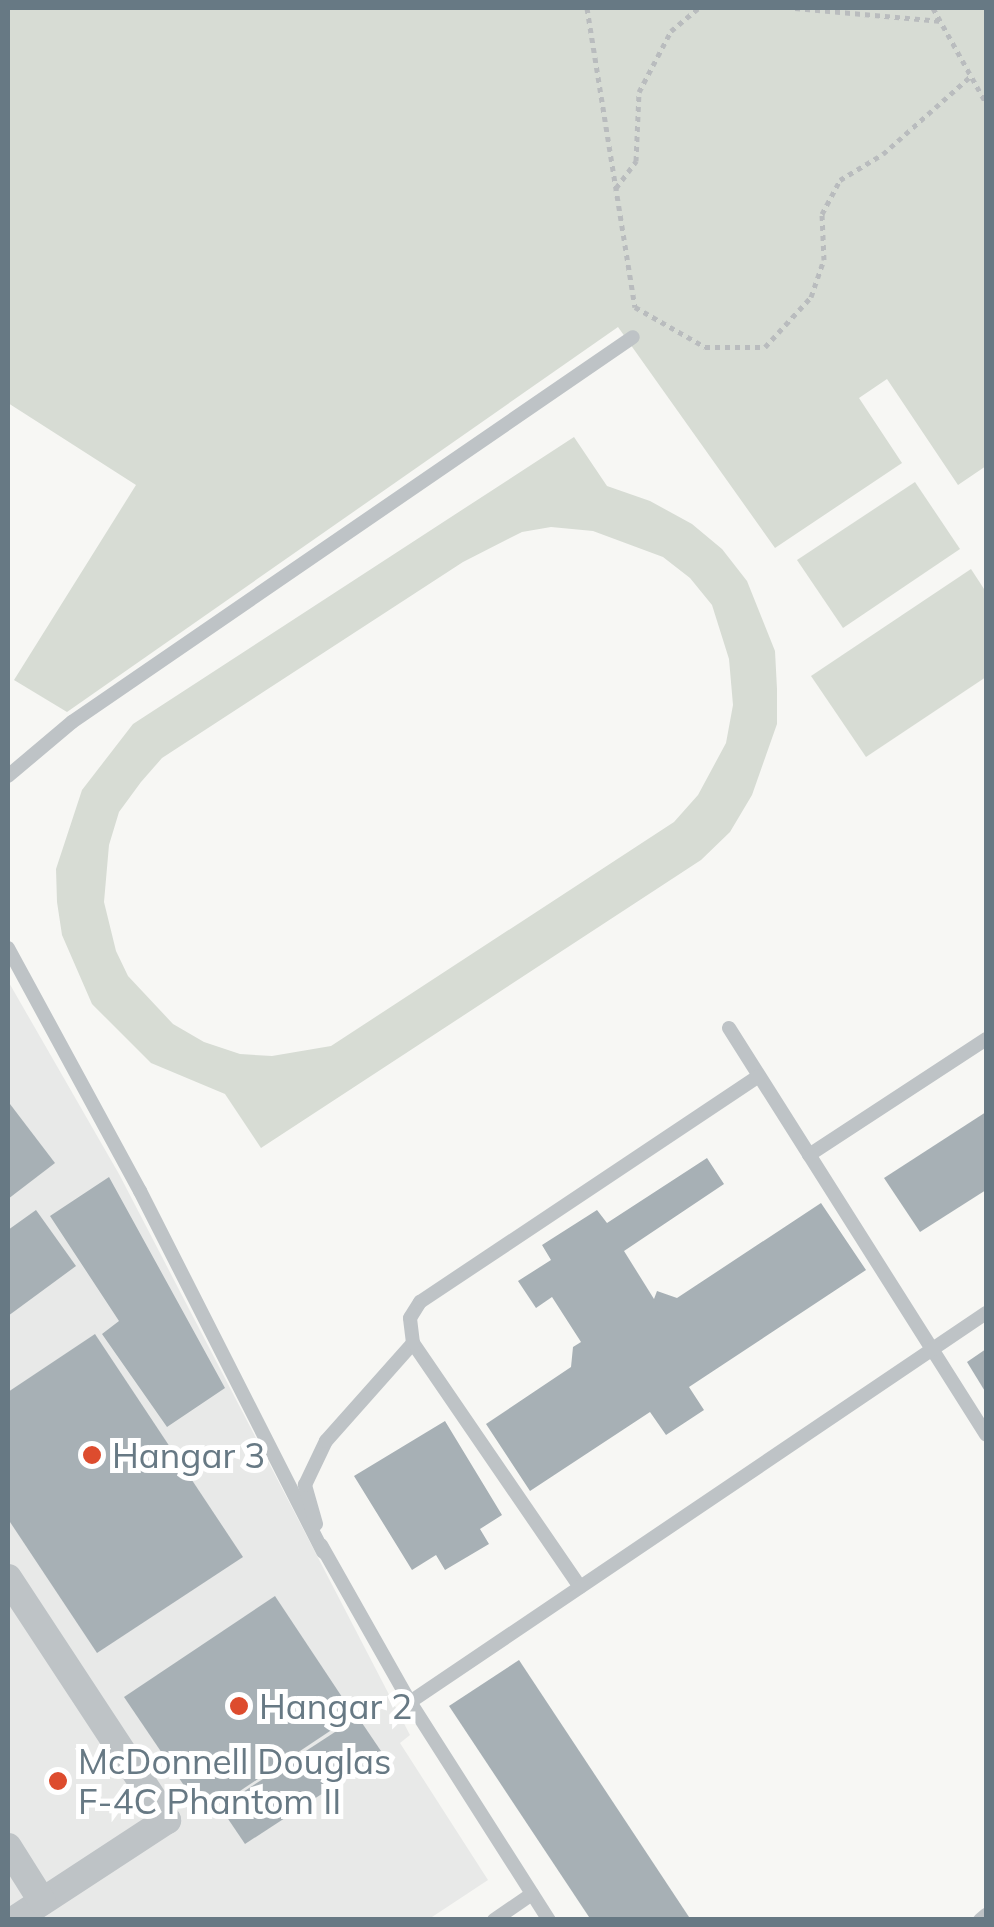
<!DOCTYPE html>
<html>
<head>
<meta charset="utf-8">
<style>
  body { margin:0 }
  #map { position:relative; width:994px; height:1927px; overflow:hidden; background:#f7f7f4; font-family:Mulish,sans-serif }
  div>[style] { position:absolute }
  .built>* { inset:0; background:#e8e9e8 }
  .green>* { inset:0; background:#d7dcd4 }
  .building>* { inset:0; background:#a7b0b5 }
  .path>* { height:5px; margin-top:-2.5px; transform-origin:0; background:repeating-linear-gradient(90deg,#b9bcbe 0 5px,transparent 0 10px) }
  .lane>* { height:14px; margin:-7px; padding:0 7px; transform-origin:7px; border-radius:7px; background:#bec3c6 }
  .street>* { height:28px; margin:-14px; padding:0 14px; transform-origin:14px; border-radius:14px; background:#bec3c6 }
  .dots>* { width:28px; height:28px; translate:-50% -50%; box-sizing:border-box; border:5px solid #fff; border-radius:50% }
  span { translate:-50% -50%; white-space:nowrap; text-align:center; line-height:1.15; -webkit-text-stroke:10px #fff; paint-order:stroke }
  .poi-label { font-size:35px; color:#677984 }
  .left { translate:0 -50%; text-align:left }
  .frame { position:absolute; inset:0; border:10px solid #677984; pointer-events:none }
</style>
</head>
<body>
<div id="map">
  <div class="built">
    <i style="clip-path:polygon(8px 981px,119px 1174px,410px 1735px,400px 1743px,488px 1880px,429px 1919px,8px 1919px)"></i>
  </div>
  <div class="green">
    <i style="clip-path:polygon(8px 8px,986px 8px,986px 466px,958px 485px,887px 379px,859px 398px,902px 463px,775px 548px,618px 327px,67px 712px,14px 680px,136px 485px,8px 403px)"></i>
    <i style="clip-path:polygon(evenodd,574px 437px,607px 486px,650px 501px,692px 524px,722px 549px,747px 581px,775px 651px,777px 689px,777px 724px,752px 795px,730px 832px,701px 860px,261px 1148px,225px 1094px,151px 1063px,92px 1004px,62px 935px,57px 902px,56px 869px,82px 790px,133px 724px,574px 437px,551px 527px,593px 531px,663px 557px,690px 578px,712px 605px,729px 659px,733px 705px,726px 743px,698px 795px,674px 822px,331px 1046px,272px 1056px,240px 1054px,204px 1042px,173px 1024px,128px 976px,116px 951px,104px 902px,109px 845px,119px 812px,141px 782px,162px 758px,463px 562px,522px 532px,551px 527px)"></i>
    <i style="clip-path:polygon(915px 482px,960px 549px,843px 628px,797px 560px)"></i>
    <i style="clip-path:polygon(971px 569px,986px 592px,986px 677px,866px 757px,811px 676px)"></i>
  </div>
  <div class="building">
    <i style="clip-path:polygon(10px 1104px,55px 1163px,8px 1199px,8px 1106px)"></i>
    <i style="clip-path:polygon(986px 1112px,986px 1190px,920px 1232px,884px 1178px)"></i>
    <i style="clip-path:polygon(707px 1158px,724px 1184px,624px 1251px,654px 1299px,657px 1291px,677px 1298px,821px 1203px,866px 1270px,689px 1387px,704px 1410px,666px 1435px,650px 1412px,530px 1491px,486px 1424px,571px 1367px,573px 1347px,581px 1342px,552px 1297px,536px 1308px,518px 1281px,551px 1260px,542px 1245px,597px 1210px,607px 1223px)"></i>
    <i style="clip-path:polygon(109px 1177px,225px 1388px,167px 1427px,102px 1334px,119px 1321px,50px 1216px)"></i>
    <i style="clip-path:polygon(36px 1210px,76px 1266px,8px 1316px,8px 1230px)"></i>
    <i style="clip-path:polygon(95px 1334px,243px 1557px,97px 1653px,8px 1519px,8px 1392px)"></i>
    <i style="clip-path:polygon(986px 1349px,986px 1393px,967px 1362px)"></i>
    <i style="clip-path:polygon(445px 1421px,502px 1515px,480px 1529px,489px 1544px,445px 1570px,436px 1555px,412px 1570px,354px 1476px)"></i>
    <i style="clip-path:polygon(275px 1596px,354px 1715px,204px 1815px,124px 1697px)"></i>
    <i style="clip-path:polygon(519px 1660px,691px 1920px,591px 1920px,449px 1706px)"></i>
    <i style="clip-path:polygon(358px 1717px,383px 1754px,245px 1844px,220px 1807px)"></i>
  </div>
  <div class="path">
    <i style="left:587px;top:8px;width:303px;rotate:80.9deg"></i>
    <i style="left:635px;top:307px;width:81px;rotate:29.7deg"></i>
    <i style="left:705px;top:347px;width:60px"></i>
    <i style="left:765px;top:347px;width:68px;rotate:-47.4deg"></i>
    <i style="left:811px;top:297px;width:39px;rotate:-71deg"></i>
    <i style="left:824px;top:260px;width:46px;rotate:-92.5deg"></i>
    <i style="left:822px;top:214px;width:38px;rotate:-62deg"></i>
    <i style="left:840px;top:180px;width:50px;rotate:-31.2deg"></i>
    <i style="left:883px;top:154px;width:118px;rotate:-41.6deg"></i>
    <i style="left:795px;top:8px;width:147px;rotate:5.1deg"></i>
    <i style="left:933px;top:8px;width:109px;rotate:60.8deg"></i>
    <i style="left:616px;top:188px;width:34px;rotate:-53deg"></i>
    <i style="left:636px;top:161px;width:69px;rotate:-87.5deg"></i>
    <i style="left:639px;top:92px;width:69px;rotate:-62.3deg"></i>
    <i style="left:671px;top:31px;width:35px;rotate:-40deg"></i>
  </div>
  <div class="lane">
    <i style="left:8px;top:776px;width:84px;rotate:-40.2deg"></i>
    <i style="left:72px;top:722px;width:680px;rotate:-34.46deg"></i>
    <i style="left:8px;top:948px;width:277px;rotate:61.5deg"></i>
    <i style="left:140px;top:1191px;width:405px;rotate:63.1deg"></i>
    <i style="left:729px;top:1028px;width:481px;rotate:57.7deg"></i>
    <i style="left:809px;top:1155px;width:212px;rotate:-33.2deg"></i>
    <i style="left:316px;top:1524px;width:41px;rotate:-105.8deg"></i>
    <i style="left:305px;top:1485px;width:49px;rotate:-64.5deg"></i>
    <i style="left:326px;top:1441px;width:131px;rotate:-48.4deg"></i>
    <i style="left:321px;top:1545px;width:180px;rotate:60.5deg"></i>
    <i style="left:410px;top:1702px;width:259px;rotate:57.5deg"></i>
    <i style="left:580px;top:1587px;width:296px;rotate:-124.4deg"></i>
    <i style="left:413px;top:1343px;width:25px;rotate:-97deg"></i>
    <i style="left:410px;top:1318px;width:19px;rotate:-58deg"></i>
    <i style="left:420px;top:1302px;width:407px;rotate:-33.7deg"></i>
    <i style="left:410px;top:1702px;width:695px;rotate:-34.03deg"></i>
    <i style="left:494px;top:1920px;width:46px;rotate:-34.4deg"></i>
    <i style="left:980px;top:1920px;width:8px;rotate:-40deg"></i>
  </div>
  <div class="street">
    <i style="left:8px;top:1578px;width:290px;rotate:56.7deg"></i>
    <i style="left:167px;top:1820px;width:183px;rotate:146.8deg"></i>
    <i style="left:8px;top:1847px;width:64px;rotate:57.8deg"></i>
  </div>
  <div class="dots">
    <i style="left:92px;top:1455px;background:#dd4c2e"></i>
    <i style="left:239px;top:1706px;background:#dd4c2e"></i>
    <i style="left:58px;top:1781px;background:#dd4c2e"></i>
  </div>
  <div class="poi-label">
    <span class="left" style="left:112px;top:1455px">Hangar 3</span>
    <span class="left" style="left:259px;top:1706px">Hangar 2</span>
    <span class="left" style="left:78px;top:1781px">McDonnell Douglas<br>F-4C Phantom II</span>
  </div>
  <div class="frame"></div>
</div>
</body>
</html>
